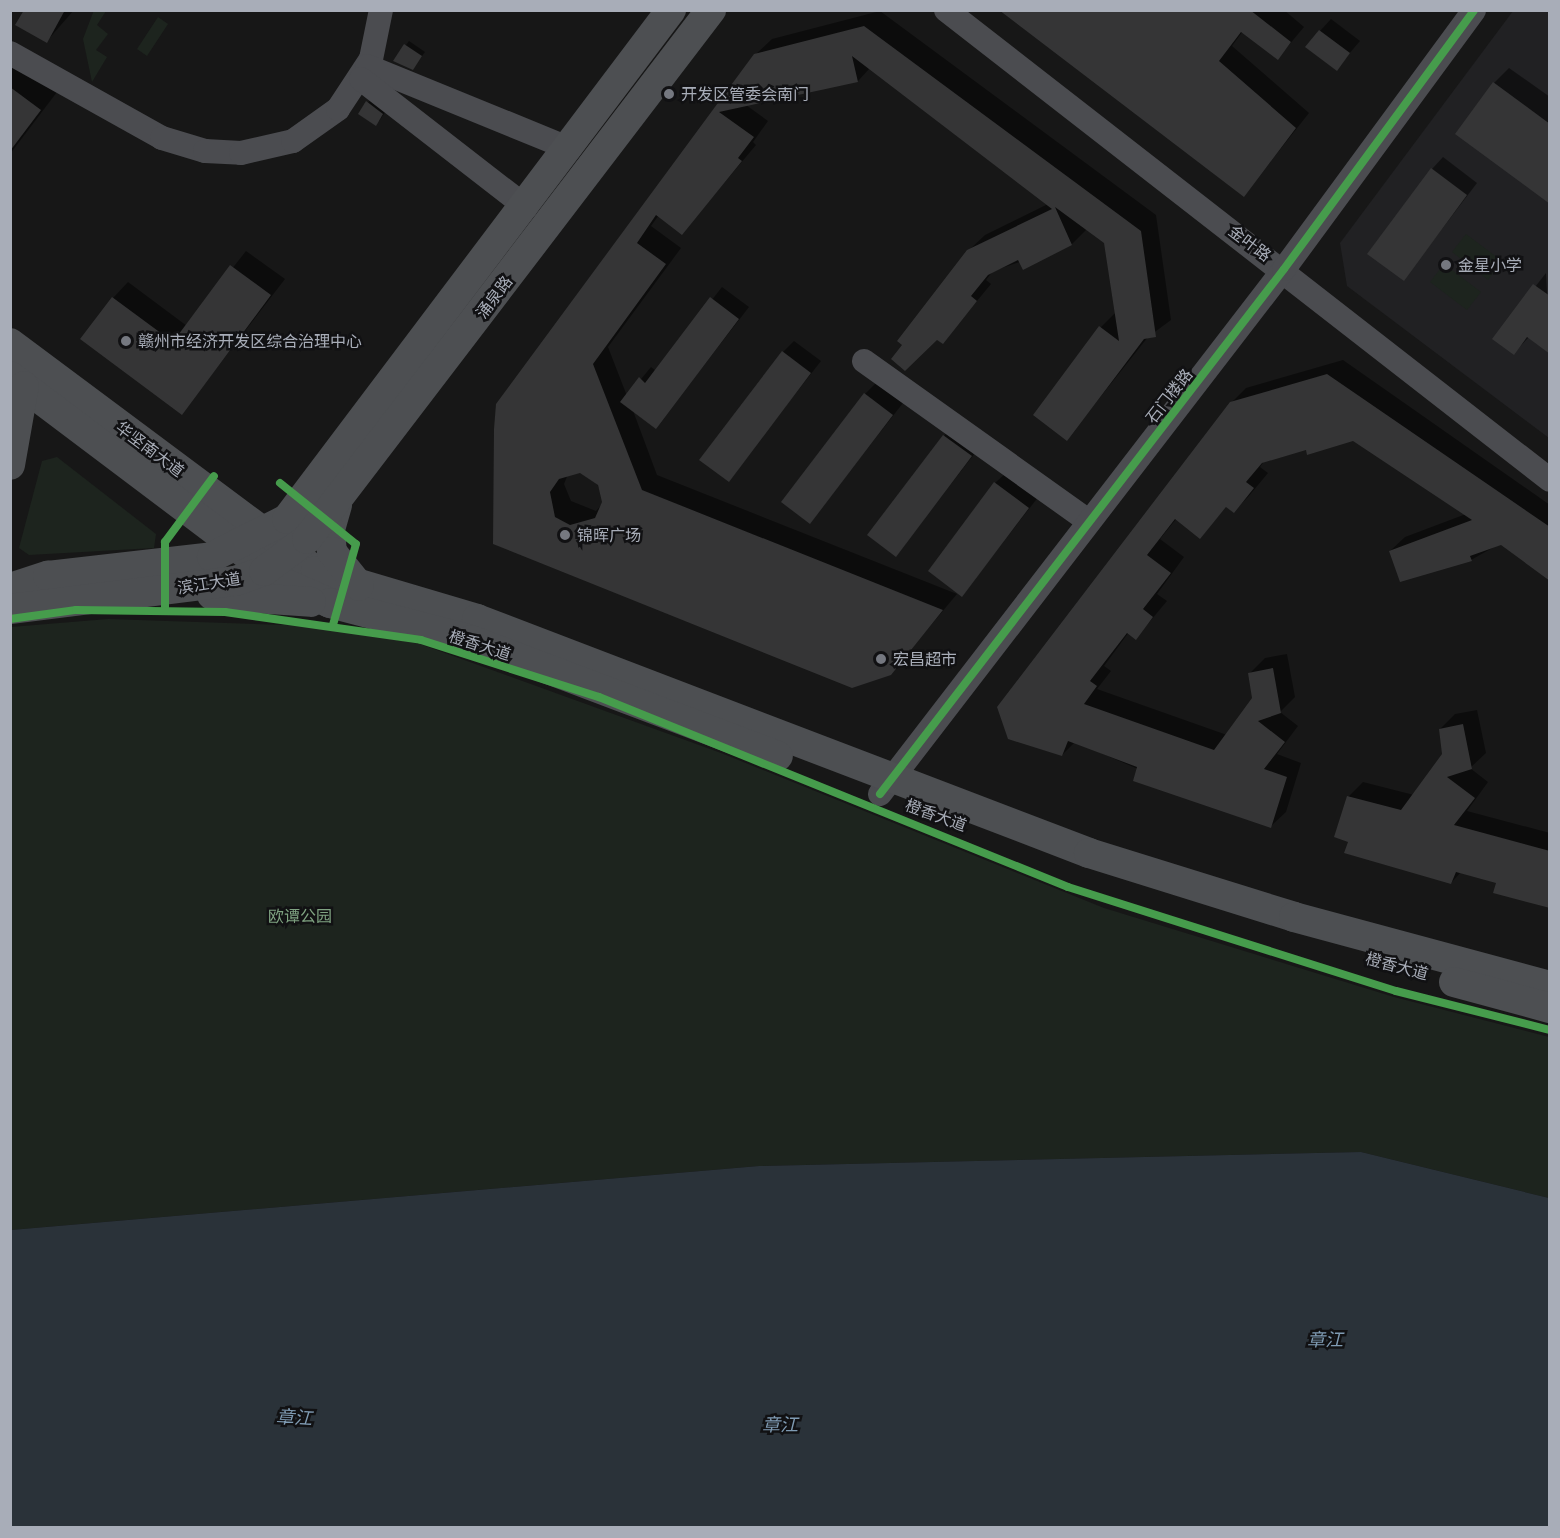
<!DOCTYPE html>
<html>
<head>
<meta charset="utf-8">
<style>
  body { margin:0 }
  #map { position:relative; width:1560px; height:1538px; overflow:hidden; background:#171717; font-family:Quicksand,"Noto Sans SC",sans-serif }
  div>[style] { position:absolute }
  .built>* { inset:0; background:#212123 }
  .green>* { inset:0; background:#1d241e }
  .water>* { inset:0; background:#2a3239 }
  .shadow>* { inset:0; background:#0007 }
  .building>* { inset:0; background:#353536 }
  .minor>* { height:24px; margin:-12px; padding:0 12px; transform-origin:12px; border-radius:12px; background:#4b4c50 }
  .major>* { height:30px; margin:-15px; padding:0 15px; transform-origin:15px; border-radius:15px; background:#4d4f52 }
  .cycleway>* { height:8px; margin:-4px; padding:0 4px; transform-origin:4px; border-radius:4px; background:#469c4c }
  .dots>* { width:16px; height:16px; translate:-50% -50%; box-sizing:border-box; border:3px solid #111113; border-radius:50% }
  span { translate:-50% -50%; white-space:nowrap; text-align:center; line-height:1.15; -webkit-text-stroke:5px #111113; paint-order:stroke }
  .poi-label { font-size:16px; color:#a8adb8 }
  .left { translate:0 -50%; text-align:left }
  .street-label { font-size:16px; color:#a8adb8 }
  .park-label { font-size:16px; color:#7fa381 }
  .water-label { font-size:18px; color:#7f9bb3; font-style:italic }
  .frame { position:absolute; inset:0; border:12px solid #a8adb8; pointer-events:none }
</style>
</head>
<body>
<div id="map">
  <div class="built">
    <i style="clip-path:polygon(1513px 11px,1549px 11px,1549px 438px,1347px 286px,1340px 243px)"></i>
  </div>
  <div class="green">
    <i style="clip-path:polygon(94px 10px,106px 11px,97px 25px,108px 34px,96px 50px,107px 57px,92px 82px,83px 39px)"></i>
    <i style="clip-path:polygon(158px 17px,168px 24px,147px 56px,137px 49px)"></i>
    <i style="clip-path:polygon(1466px 234px,1502px 261px,1488px 280px,1452px 252px)"></i>
    <i style="clip-path:polygon(1444px 264px,1481px 292px,1467px 310px,1430px 282px)"></i>
    <i style="clip-path:polygon(57px 457px,156px 534px,154px 548px,29px 555px,19px 548px,42px 461px)"></i>
    <i style="clip-path:polygon(108px 619px,315px 626px,420px 644px,721px 753px,1104px 908px,1394px 997px,1549px 1037px,1549px 1198px,1361px 1152px,759px 1166px,11px 1230px,11px 627px)"></i>
  </div>
  <div class="water">
    <i style="clip-path:polygon(1361px 1152px,1549px 1198px,1549px 1527px,11px 1527px,11px 1230px,759px 1166px)"></i>
  </div>
  <div class="shadow">
    <i style="clip-path:polygon(26px 10px,74px 10px,47px 41px)"></i>
    <i style="clip-path:polygon(1007px 10px,1284px 10px,1304px 27px,1278px 58px,1243px 31px,1232px 46px,1309px 113px,1244px 195px)"></i>
    <i style="clip-path:polygon(evenodd,880px 11px,1156px 215px,1171px 320px,1148px 337px,1067px 439px,1101px 327px,1116px 312px,1106px 242px,1087px 229px,1072px 244px,993px 271px,986px 280px,991px 284px,943px 342px,968px 251px,985px 235px,1048px 204px,870px 68px,858px 81px,746px 105px,768px 121px,753px 142px,756px 145px,682px 233px,659px 215px,651px 226px,681px 248px,608px 347px,627px 396px,651px 367px,656px 371px,722px 287px,749px 307px,656px 427px,632px 408px,657px 475px,957px 594px,890px 674px,495px 543px,497px 404px,755px 55px,772px 39px,880px 11px,580px 471px,595px 478px,604px 502px,596px 511px,571px 501px,564px 484px,568px 474px,580px 471px)"></i>
    <i style="clip-path:polygon(1331px 19px,1360px 41px,1336px 69px,1320px 31px)"></i>
    <i style="clip-path:polygon(409px 41px,425px 52px,416px 64px,395px 60px)"></i>
    <i style="clip-path:polygon(10px 58px,57px 92px,10px 154px)"></i>
    <i style="clip-path:polygon(1509px 68px,1550px 97px,1550px 195px,1494px 83px)"></i>
    <i style="clip-path:polygon(371px 99px,386px 111px,379px 121px,360px 114px)"></i>
    <i style="clip-path:polygon(1443px 157px,1477px 183px,1404px 279px,1432px 169px)"></i>
    <i style="clip-path:polygon(246px 251px,285px 279px,182px 413px,113px 298px,128px 282px,187px 326px)"></i>
    <i style="clip-path:polygon(1546px 273px,1550px 350px,1529px 337px,1514px 353px,1494px 339px)"></i>
    <i style="clip-path:polygon(794px 341px,821px 361px,728px 480px,783px 352px)"></i>
    <i style="clip-path:polygon(1343px 360px,1550px 505px,1550px 579px,1501px 543px,1471px 560px,1390px 551px,1405px 537px,1466px 514px,1353px 439px,1307px 448px,1264px 461px,1260px 467px,1268px 473px,1248px 497px,1234px 511px,1227px 506px,1200px 537px,1177px 518px,1160px 539px,1184px 557px,1157px 594px,1167px 601px,1136px 638px,1129px 632px,1104px 666px,1111px 671px,1097px 689px,1227px 735px,1253px 699px,1250px 673px,1265px 658px,1287px 654px,1295px 697px,1280px 712px,1298px 726px,1277px 754px,1301px 763px,1286px 812px,1271px 826px,1075px 742px,1062px 755px,1009px 738px,1231px 403px,1246px 388px)"></i>
    <i style="clip-path:polygon(876px 383px,903px 403px,810px 522px,865px 394px)"></i>
    <i style="clip-path:polygon(955px 424px,982px 444px,896px 555px,944px 436px)"></i>
    <i style="clip-path:polygon(1007px 472px,1039px 496px,962px 595px,995px 483px)"></i>
    <i style="clip-path:polygon(1477px 710px,1486px 753px,1470px 768px,1488px 782px,1467px 811px,1550px 833px,1550px 907px,1498px 882px,1461px 872px,1451px 883px,1350px 841px,1348px 797px,1363px 782px,1414px 795px,1444px 755px,1440px 729px,1455px 714px)"></i>
  </div>
  <div class="building">
    <i style="clip-path:polygon(24px 10px,65px 10px,47px 43px,15px 25px)"></i>
    <i style="clip-path:polygon(999px 10px,1250px 10px,1291px 42px,1278px 60px,1241px 32px,1219px 61px,1296px 128px,1244px 197px)"></i>
    <i style="clip-path:polygon(evenodd,864px 26px,1141px 231px,1156px 337px,1144px 339px,1067px 441px,1033px 415px,1099px 326px,1119px 341px,1104px 243px,1055px 207px,1072px 245px,1023px 270px,1018px 260px,988px 275px,971px 296px,977px 301px,943px 344px,937px 340px,905px 371px,891px 359px,902px 345px,897px 341px,967px 250px,1052px 209px,852px 56px,858px 82px,719px 112px,754px 137px,738px 158px,742px 161px,682px 235px,656px 215px,637px 243px,666px 264px,593px 364px,642px 490px,943px 610px,891px 675px,852px 688px,493px 544px,494px 429px,496px 404px,754px 54px,864px 26px,580px 473px,598px 485px,602px 502px,595px 518px,570px 525px,555px 517px,550px 492px,559px 479px,580px 473px)"></i>
    <i style="clip-path:polygon(1319px 30px,1350px 53px,1337px 71px,1305px 47px)"></i>
    <i style="clip-path:polygon(404px 44px,422px 56px,413px 70px,393px 61px)"></i>
    <i style="clip-path:polygon(1493px 82px,1550px 124px,1550px 204px,1455px 134px)"></i>
    <i style="clip-path:polygon(10px 87px,41px 110px,10px 151px)"></i>
    <i style="clip-path:polygon(366px 101px,383px 114px,376px 126px,358px 114px)"></i>
    <i style="clip-path:polygon(1431px 168px,1467px 195px,1404px 281px,1367px 254px)"></i>
    <i style="clip-path:polygon(230px 265px,271px 295px,182px 415px,80px 339px,112px 297px,173px 342px)"></i>
    <i style="clip-path:polygon(1533px 284px,1550px 296px,1550px 354px,1527px 337px,1514px 355px,1492px 339px)"></i>
    <i style="clip-path:polygon(710px 297px,739px 319px,656px 429px,620px 402px,639px 377px,645px 383px)"></i>
    <i style="clip-path:polygon(782px 351px,811px 373px,729px 482px,699px 460px)"></i>
    <i style="clip-path:polygon(1327px 374px,1550px 527px,1550px 581px,1501px 545px,1470px 556px,1472px 561px,1400px 582px,1389px 551px,1472px 520px,1353px 441px,1307px 455px,1306px 450px,1262px 463px,1246px 482px,1254px 488px,1234px 513px,1226px 507px,1200px 539px,1175px 519px,1147px 555px,1171px 573px,1143px 609px,1153px 617px,1136px 640px,1127px 633px,1090px 681px,1097px 686px,1084px 704px,1214px 750px,1252px 698px,1248px 673px,1273px 668px,1281px 713px,1258px 721px,1285px 742px,1264px 769px,1287px 777px,1271px 828px,1133px 781px,1137px 767px,1068px 741px,1062px 756px,1008px 739px,997px 707px,1230px 402px)"></i>
    <i style="clip-path:polygon(864px 393px,893px 415px,810px 524px,781px 502px)"></i>
    <i style="clip-path:polygon(943px 435px,972px 456px,896px 557px,867px 535px)"></i>
    <i style="clip-path:polygon(994px 482px,1029px 508px,962px 597px,928px 571px)"></i>
    <i style="clip-path:polygon(1463px 724px,1472px 769px,1447px 777px,1475px 798px,1454px 825px,1550px 851px,1550px 908px,1493px 893px,1496px 883px,1456px 872px,1451px 884px,1344px 853px,1348px 842px,1334px 837px,1347px 796px,1401px 810px,1442px 754px,1439px 729px)"></i>
  </div>
  <div class="minor">
    <i style="left:946px;top:10px;width:765px;rotate:37.89deg"></i>
    <i style="left:10px;top:53px;width:174px;rotate:29.2deg"></i>
    <i style="left:162px;top:138px;width:45px;rotate:16.8deg"></i>
    <i style="left:205px;top:151px;width:36px;rotate:3deg"></i>
    <i style="left:241px;top:153px;width:53px;rotate:-13deg"></i>
    <i style="left:293px;top:141px;width:55px;rotate:-35.4deg"></i>
    <i style="left:338px;top:109px;width:60px;rotate:-56.6deg"></i>
    <i style="left:371px;top:59px;width:50px;rotate:-78.5deg"></i>
    <i style="left:367px;top:66px;width:219px;rotate:22.2deg"></i>
    <i style="left:361px;top:79px;width:209px;rotate:37.8deg"></i>
    <i style="left:864px;top:361px;width:275px;rotate:35.5deg"></i>
    <i style="left:880px;top:794px;width:662px;rotate:-52.42deg"></i>
    <i style="left:1284px;top:269px;width:321px;rotate:-53.7deg"></i>
  </div>
  <div class="major">
    <i style="left:10px;top:343px;width:382px;rotate:36.7deg"></i>
    <i style="left:316px;top:571px;width:168px;rotate:16.6deg"></i>
    <i style="left:477px;top:619px;width:655px;rotate:20.92deg"></i>
    <i style="left:1089px;top:853px;width:215px;rotate:17.3deg"></i>
    <i style="left:1294px;top:917px;width:265px;rotate:15.1deg"></i>
    <i style="left:10px;top:376px;width:346px;rotate:37deg"></i>
    <i style="left:286px;top:584px;width:48px;rotate:23.4deg"></i>
    <i style="left:330px;top:603px;width:146px;rotate:14.7deg"></i>
    <i style="left:471px;top:640px;width:328px;rotate:20.7deg"></i>
    <i style="left:10px;top:465px;width:80px;rotate:-80deg"></i>
    <i style="left:337px;top:505px;width:26px;rotate:106deg"></i>
    <i style="left:330px;top:530px;width:22px;rotate:85deg"></i>
    <i style="left:332px;top:552px;width:43px;rotate:51.5deg"></i>
    <i style="left:10px;top:588px;width:40px;rotate:-18deg"></i>
    <i style="left:48px;top:576px;width:165px;rotate:-6.6deg"></i>
    <i style="left:212px;top:557px;width:84px;rotate:-26.9deg"></i>
    <i style="left:287px;top:519px;width:638px;rotate:-52.97deg"></i>
    <i style="left:212px;top:595px;width:99px;rotate:4deg"></i>
    <i style="left:10px;top:609px;width:227px;rotate:-7.1deg"></i>
    <i style="left:235px;top:581px;width:31px;rotate:-19deg"></i>
    <i style="left:264px;top:571px;width:54px;rotate:-36.7deg"></i>
    <i style="left:307px;top:539px;width:666px;rotate:-52.63deg"></i>
    <i style="left:1454px;top:982px;width:99px;rotate:15.2deg"></i>
  </div>
  <div class="cycleway">
    <i style="left:280px;top:483px;width:97px;rotate:38.8deg"></i>
    <i style="left:356px;top:544px;width:84px;rotate:105.9deg"></i>
    <i style="left:165px;top:610px;width:68px;rotate:-90deg"></i>
    <i style="left:165px;top:542px;width:82px;rotate:-53.4deg"></i>
    <i style="left:10px;top:619px;width:67px;rotate:-7.8deg"></i>
    <i style="left:76px;top:610px;width:149px;rotate:0.8deg"></i>
    <i style="left:225px;top:612px;width:198px;rotate:8.1deg"></i>
    <i style="left:421px;top:640px;width:187px;rotate:17.8deg"></i>
    <i style="left:599px;top:697px;width:506px;rotate:22.05deg"></i>
    <i style="left:1068px;top:887px;width:344px;rotate:17.6deg"></i>
    <i style="left:1396px;top:991px;width:159px;rotate:14.2deg"></i>
    <i style="left:880px;top:794px;width:662px;rotate:-52.42deg"></i>
    <i style="left:1284px;top:269px;width:321px;rotate:-53.7deg"></i>
  </div>
  <div class="dots">
    <i style="left:669px;top:94px;background:#757880"></i>
    <i style="left:1446px;top:265px;background:#757880"></i>
    <i style="left:126px;top:341px;background:#757880"></i>
    <i style="left:565px;top:535px;background:#757880"></i>
    <i style="left:881px;top:659px;background:#757880"></i>
  </div>
  <div class="poi-label">
    <span class="left" style="left:681px;top:94px">开发区管委会南门</span>
    <span class="left" style="left:1458px;top:265px">金星小学</span>
    <span class="left" style="left:138px;top:341px">赣州市经济开发区综合治理中心</span>
    <span class="left" style="left:577px;top:535px">锦晖广场</span>
    <span class="left" style="left:893px;top:659px">宏昌超市</span>
  </div>
  <div class="street-label">
    <span style="left:1250px;top:243px;rotate:37deg">金叶路</span>
    <span style="left:494px;top:297px;rotate:-53deg">涌泉路</span>
    <span style="left:1169px;top:396px;rotate:-52deg">石门楼路</span>
    <span style="left:150px;top:449px;rotate:37deg">华坚南大道</span>
    <span style="left:209px;top:583px;rotate:-9deg">滨江大道</span>
    <span style="left:480px;top:645px;rotate:18deg">橙香大道</span>
    <span style="left:936px;top:815px;rotate:20deg">橙香大道</span>
    <span style="left:1397px;top:966px;rotate:15deg">橙香大道</span>
  </div>
  <div class="park-label">
    <span style="left:300px;top:916px">欧谭公园</span>
  </div>
  <div class="water-label">
    <span style="left:1325px;top:1340px">章江</span>
    <span style="left:294px;top:1418px;rotate:3deg">章江</span>
    <span style="left:780px;top:1425px">章江</span>
  </div>
  <div class="frame"></div>
</div>
</body>
</html>
